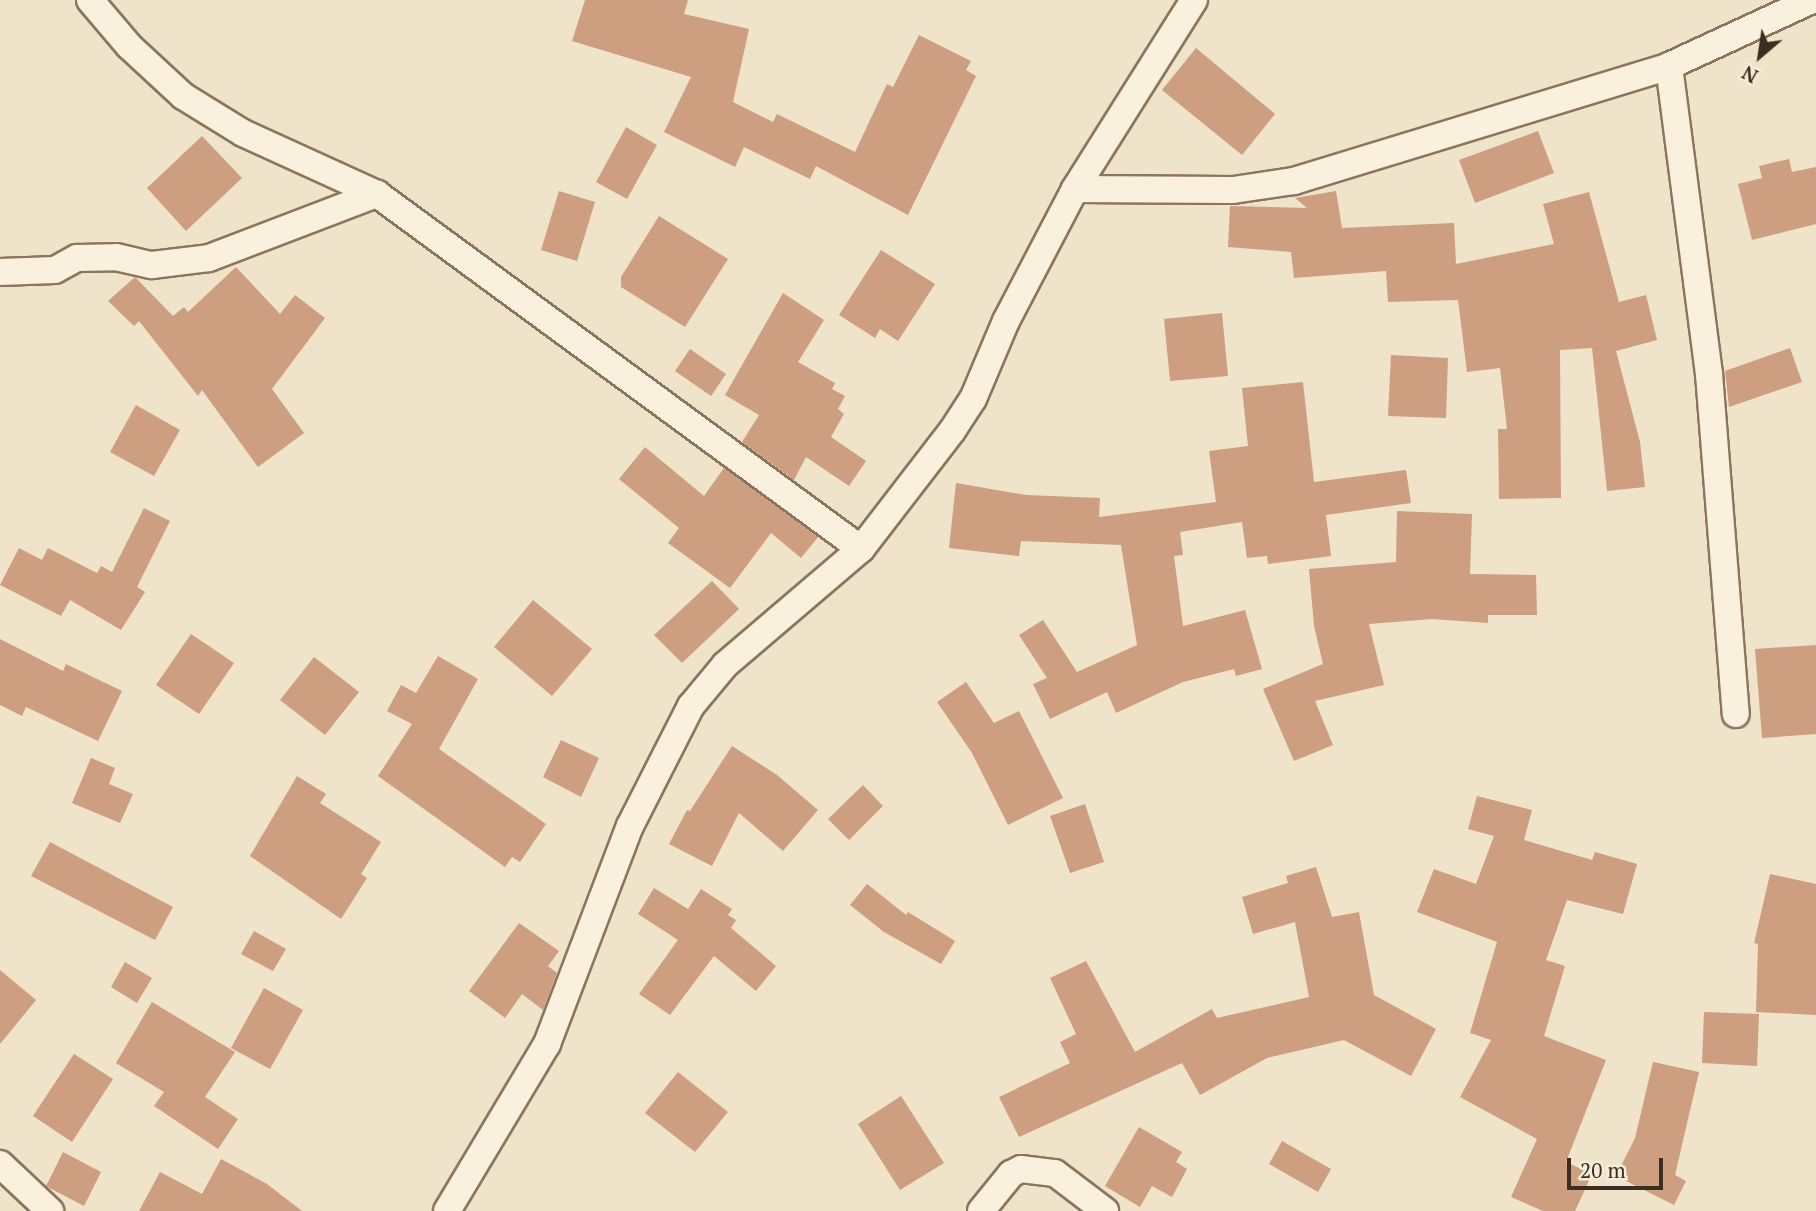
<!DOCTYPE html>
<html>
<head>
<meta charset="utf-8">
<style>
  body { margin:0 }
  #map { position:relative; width:1816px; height:1211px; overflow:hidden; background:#efe3c9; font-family:"PT Serif",serif }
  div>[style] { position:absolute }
  .building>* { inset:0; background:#cd9e7f }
  .roads { filter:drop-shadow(2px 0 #8c755d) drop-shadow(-2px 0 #8c755d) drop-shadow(0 2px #8c755d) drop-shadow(0 -2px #8c755d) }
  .street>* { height:26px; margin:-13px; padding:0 13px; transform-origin:13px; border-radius:13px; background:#f9f0dd }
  span { translate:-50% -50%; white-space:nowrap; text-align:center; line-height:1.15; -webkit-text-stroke:6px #f6edd9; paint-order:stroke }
  .north { position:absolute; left:1725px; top:21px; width:70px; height:70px; -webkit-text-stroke:5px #f6edd9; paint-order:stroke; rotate:209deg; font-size:19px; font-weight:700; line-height:28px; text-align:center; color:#3c2d21 }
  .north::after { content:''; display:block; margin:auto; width:24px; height:32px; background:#3c2d21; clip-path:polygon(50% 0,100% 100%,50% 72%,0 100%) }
  .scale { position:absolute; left:1567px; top:1158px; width:96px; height:32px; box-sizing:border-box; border:4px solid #3c2d21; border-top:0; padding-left:9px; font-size:21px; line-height:24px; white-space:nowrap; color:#3c2d21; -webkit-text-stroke:5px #f6edd9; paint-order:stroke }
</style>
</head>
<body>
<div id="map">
  <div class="building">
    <i style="clip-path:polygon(585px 0,688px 0,684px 14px,749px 29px,733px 102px,773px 122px,777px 114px,855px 152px,887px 84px,893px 87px,919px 35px,971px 61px,966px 70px,976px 76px,908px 215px,816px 166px,810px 179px,744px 147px,735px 167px,664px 132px,691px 77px,572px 41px)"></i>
    <i style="clip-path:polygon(1196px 48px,1275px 114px,1242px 155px,1162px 90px)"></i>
    <i style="clip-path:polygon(626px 127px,657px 145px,627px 199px,596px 182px)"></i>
    <i style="clip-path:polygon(1538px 131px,1554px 173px,1475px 203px,1459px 160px)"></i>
    <i style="clip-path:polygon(202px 136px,242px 178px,186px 231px,147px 188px)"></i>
    <i style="clip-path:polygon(1789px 159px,1792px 172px,1816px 167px,1816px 224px,1752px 240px,1738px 184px,1762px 178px,1759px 166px)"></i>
    <i style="clip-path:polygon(559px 191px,595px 202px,577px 261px,541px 250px)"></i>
    <i style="clip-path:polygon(1336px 191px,1342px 228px,1454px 223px,1456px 264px,1554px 244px,1543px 204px,1589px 192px,1619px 302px,1646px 295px,1657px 340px,1616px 351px,1640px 442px,1645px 487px,1607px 491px,1592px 348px,1560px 350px,1561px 498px,1499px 499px,1498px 429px,1507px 429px,1500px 368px,1467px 372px,1458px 300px,1388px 302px,1386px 271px,1294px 278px,1291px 252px,1228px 247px,1230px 206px,1307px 208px,1295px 198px)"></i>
    <i style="clip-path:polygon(659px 216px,728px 259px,685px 327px,621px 287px,621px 277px)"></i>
    <i style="clip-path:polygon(881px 250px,935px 284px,898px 341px,880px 329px,875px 338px,839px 315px)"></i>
    <i style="clip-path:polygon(236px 267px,280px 314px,295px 295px,325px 318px,272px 389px,304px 433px,258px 467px,202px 390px,198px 396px,139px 321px,134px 326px,108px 301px,135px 277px,173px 316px,184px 307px,188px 312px)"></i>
    <i style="clip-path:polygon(783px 293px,824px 320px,798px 362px,835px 383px,832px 389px,845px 396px,838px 409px,844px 414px,831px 437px,866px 461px,849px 486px,806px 457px,794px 480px,742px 442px,759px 415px,725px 395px)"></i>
    <i style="clip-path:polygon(1222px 313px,1228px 376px,1170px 381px,1164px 319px)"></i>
    <i style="clip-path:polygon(1790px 348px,1802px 382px,1729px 407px,1725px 371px)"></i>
    <i style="clip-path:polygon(690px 349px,726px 374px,711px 396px,675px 371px)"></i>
    <i style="clip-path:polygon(1391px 355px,1448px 358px,1446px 418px,1388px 416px)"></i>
    <i style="clip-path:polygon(1303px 382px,1314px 482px,1406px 470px,1411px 503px,1326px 515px,1331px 556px,1268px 564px,1267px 556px,1247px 558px,1242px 522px,1180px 532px,1183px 555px,1174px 556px,1183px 626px,1245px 610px,1262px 669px,1236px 676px,1234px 669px,1183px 682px,1116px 713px,1107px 692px,1050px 719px,1033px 684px,1047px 678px,1019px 635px,1043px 620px,1077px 672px,1137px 645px,1121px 545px,1021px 541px,1019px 556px,949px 548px,956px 483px,1026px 495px,1100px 498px,1099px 517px,1216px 502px,1209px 451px,1248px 446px,1242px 388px)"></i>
    <i style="clip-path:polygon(136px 405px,180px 430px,154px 476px,110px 452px)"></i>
    <i style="clip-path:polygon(645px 447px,704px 496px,724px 468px,818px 537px,801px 558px,771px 533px,730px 588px,668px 543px,679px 528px,619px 479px)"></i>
    <i style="clip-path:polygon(144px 508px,170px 521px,137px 587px,145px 592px,121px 630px,70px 600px,61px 616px,0 585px,19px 548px,42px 560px,48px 548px,97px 573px,101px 566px,112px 572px)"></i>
    <i style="clip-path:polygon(1397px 511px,1472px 514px,1470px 574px,1536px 575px,1537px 615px,1488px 615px,1488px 623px,1432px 619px,1369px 624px,1384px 685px,1315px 701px,1333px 745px,1294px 761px,1263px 689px,1323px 664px,1314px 626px,1309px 569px,1396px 562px)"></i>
    <i style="clip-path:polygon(712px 581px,739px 609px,682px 663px,654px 635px)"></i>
    <i style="clip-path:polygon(533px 600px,592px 649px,552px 696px,494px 647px)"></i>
    <i style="clip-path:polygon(191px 634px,234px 663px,199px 714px,156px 685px)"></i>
    <i style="clip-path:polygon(0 639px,63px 671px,66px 664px,122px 691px,98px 741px,26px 707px,22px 716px,0 705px)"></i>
    <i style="clip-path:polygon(1816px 645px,1816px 734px,1762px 738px,1755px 649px)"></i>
    <i style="clip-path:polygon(438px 656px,478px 679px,439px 749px,546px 824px,520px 862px,512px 857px,505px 867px,378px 776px,412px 724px,387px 711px,401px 685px,416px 693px)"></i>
    <i style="clip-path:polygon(314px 657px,359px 692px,325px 735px,280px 700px)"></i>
    <i style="clip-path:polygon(966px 682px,994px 723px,1019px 711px,1063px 798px,1008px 825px,972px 753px,937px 702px)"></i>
    <i style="clip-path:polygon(561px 740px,599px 758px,581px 797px,543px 777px)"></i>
    <i style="clip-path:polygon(732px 746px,777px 775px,818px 810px,783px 851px,739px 813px,712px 866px,669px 844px,687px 810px,690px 811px)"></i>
    <i style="clip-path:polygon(91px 758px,115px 768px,109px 784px,133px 794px,120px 823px,72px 803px)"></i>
    <i style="clip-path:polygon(297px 776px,326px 794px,320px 803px,381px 842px,361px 874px,367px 878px,341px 919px,250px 856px)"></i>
    <i style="clip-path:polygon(863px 785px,883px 806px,849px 840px,828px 819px)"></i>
    <i style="clip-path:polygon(1477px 796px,1532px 810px,1524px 840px,1592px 860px,1595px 852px,1637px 864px,1623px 914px,1567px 900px,1546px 960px,1565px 966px,1544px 1036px,1606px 1060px,1566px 1162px,1592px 1174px,1575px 1211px,1543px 1211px,1511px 1197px,1537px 1139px,1460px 1097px,1491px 1040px,1470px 1033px,1497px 942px,1417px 912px,1434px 869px,1476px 884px,1494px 836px,1468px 829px)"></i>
    <i style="clip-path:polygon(1085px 804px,1104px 862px,1070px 873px,1050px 816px)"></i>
    <i style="clip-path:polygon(50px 842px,173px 907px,155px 940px,31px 876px)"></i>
    <i style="clip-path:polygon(1316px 867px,1332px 917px,1359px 912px,1374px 995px,1436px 1029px,1411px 1076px,1344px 1040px,1267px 1058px,1200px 1095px,1182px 1063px,1019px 1137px,999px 1097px,1070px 1063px,1060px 1042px,1076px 1034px,1050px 978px,1086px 961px,1135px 1052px,1212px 1009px,1217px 1018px,1309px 997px,1295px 922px,1253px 934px,1242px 897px,1288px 883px,1286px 876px)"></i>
    <i style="clip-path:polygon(1770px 874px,1816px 884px,1816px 1015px,1756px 1012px,1758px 944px,1754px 943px)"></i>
    <i style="clip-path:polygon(867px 884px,906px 915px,908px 912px,955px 941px,941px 964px,884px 932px,850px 905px)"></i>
    <i style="clip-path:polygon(654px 888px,688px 909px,701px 889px,732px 909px,728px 915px,736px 920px,731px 928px,776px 966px,756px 991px,714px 956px,670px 1015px,639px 994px,678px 940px,638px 914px)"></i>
    <i style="clip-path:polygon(519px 923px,559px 951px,548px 966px,557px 973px,543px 1010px,522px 994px,505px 1018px,469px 991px)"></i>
    <i style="clip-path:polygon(254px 931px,286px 949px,273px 971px,241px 954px)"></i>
    <i style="clip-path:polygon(125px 962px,152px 978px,137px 1003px,111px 987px)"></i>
    <i style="clip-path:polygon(0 970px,36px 1000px,0 1044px)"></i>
    <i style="clip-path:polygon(264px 988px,303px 1010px,270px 1069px,231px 1048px)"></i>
    <i style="clip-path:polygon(152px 1002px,235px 1052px,205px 1097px,238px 1119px,218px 1149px,154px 1106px,164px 1092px,116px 1063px)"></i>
    <i style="clip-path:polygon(1704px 1012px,1759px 1014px,1757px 1066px,1702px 1063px)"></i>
    <i style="clip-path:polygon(74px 1054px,113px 1079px,72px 1142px,33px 1116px)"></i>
    <i style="clip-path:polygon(1653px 1062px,1699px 1072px,1675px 1175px,1686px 1181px,1674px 1205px,1616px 1176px,1635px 1138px)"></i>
    <i style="clip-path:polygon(678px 1072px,728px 1112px,695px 1152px,645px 1113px)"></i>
    <i style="clip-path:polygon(901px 1096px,944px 1163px,900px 1190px,858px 1124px)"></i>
    <i style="clip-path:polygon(1139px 1127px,1182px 1152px,1176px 1162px,1187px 1169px,1172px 1197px,1152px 1186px,1140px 1207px,1105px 1186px)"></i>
    <i style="clip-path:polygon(1282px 1141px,1331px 1169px,1318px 1192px,1269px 1164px)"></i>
    <i style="clip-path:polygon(63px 1152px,101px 1172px,84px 1206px,46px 1186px)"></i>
    <i style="clip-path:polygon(221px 1159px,267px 1184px,302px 1211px,139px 1211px,160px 1172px,202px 1194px)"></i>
  </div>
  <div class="roads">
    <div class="street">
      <i style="left:90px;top:0;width:60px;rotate:49.7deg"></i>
      <i style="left:129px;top:46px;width:74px;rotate:42.8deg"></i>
      <i style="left:183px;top:96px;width:70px;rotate:31.7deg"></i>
      <i style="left:243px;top:133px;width:147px;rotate:24.5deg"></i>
      <i style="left:377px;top:194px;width:600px;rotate:36.26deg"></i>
      <i style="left:1669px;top:66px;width:311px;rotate:82.6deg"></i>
      <i style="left:1709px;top:374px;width:341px;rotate:85.5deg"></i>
      <i style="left:1075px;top:189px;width:223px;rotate:-57.8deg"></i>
      <i style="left:0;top:272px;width:55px;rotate:-2.1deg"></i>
      <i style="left:55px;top:270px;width:25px;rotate:-29deg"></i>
      <i style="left:77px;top:258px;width:39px;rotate:-1deg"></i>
      <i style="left:116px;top:257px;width:37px;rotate:13deg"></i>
      <i style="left:152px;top:265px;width:57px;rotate:-7deg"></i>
      <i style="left:209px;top:258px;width:180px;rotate:-20.9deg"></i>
      <i style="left:0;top:1164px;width:69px;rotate:43.2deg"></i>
      <i style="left:447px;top:1211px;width:195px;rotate:-59.1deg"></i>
      <i style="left:547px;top:1044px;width:233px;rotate:-69.2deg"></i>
      <i style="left:630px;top:826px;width:135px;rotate:-63.1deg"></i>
      <i style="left:691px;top:706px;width:53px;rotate:-50.3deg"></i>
      <i style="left:725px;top:665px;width:179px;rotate:-40.5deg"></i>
      <i style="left:861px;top:549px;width:149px;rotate:-52.4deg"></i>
      <i style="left:952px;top:431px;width:38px;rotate:-57deg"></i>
      <i style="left:973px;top:399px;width:85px;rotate:-67.1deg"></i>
      <i style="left:1006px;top:321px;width:149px;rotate:-62.4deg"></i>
      <i style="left:1075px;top:189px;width:158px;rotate:0.4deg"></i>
      <i style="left:1233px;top:190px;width:62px;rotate:-8.4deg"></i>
      <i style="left:1294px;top:181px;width:392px;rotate:-17deg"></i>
      <i style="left:1669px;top:66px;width:157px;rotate:-24.8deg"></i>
      <i style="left:981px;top:1211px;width:48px;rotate:-51deg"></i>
      <i style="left:1011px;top:1174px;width:11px;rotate:-27deg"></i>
      <i style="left:1021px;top:1169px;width:34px;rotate:7deg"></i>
      <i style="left:1055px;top:1173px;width:63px;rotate:37.2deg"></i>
    </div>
  </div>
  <div class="north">N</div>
  <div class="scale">20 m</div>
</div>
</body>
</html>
